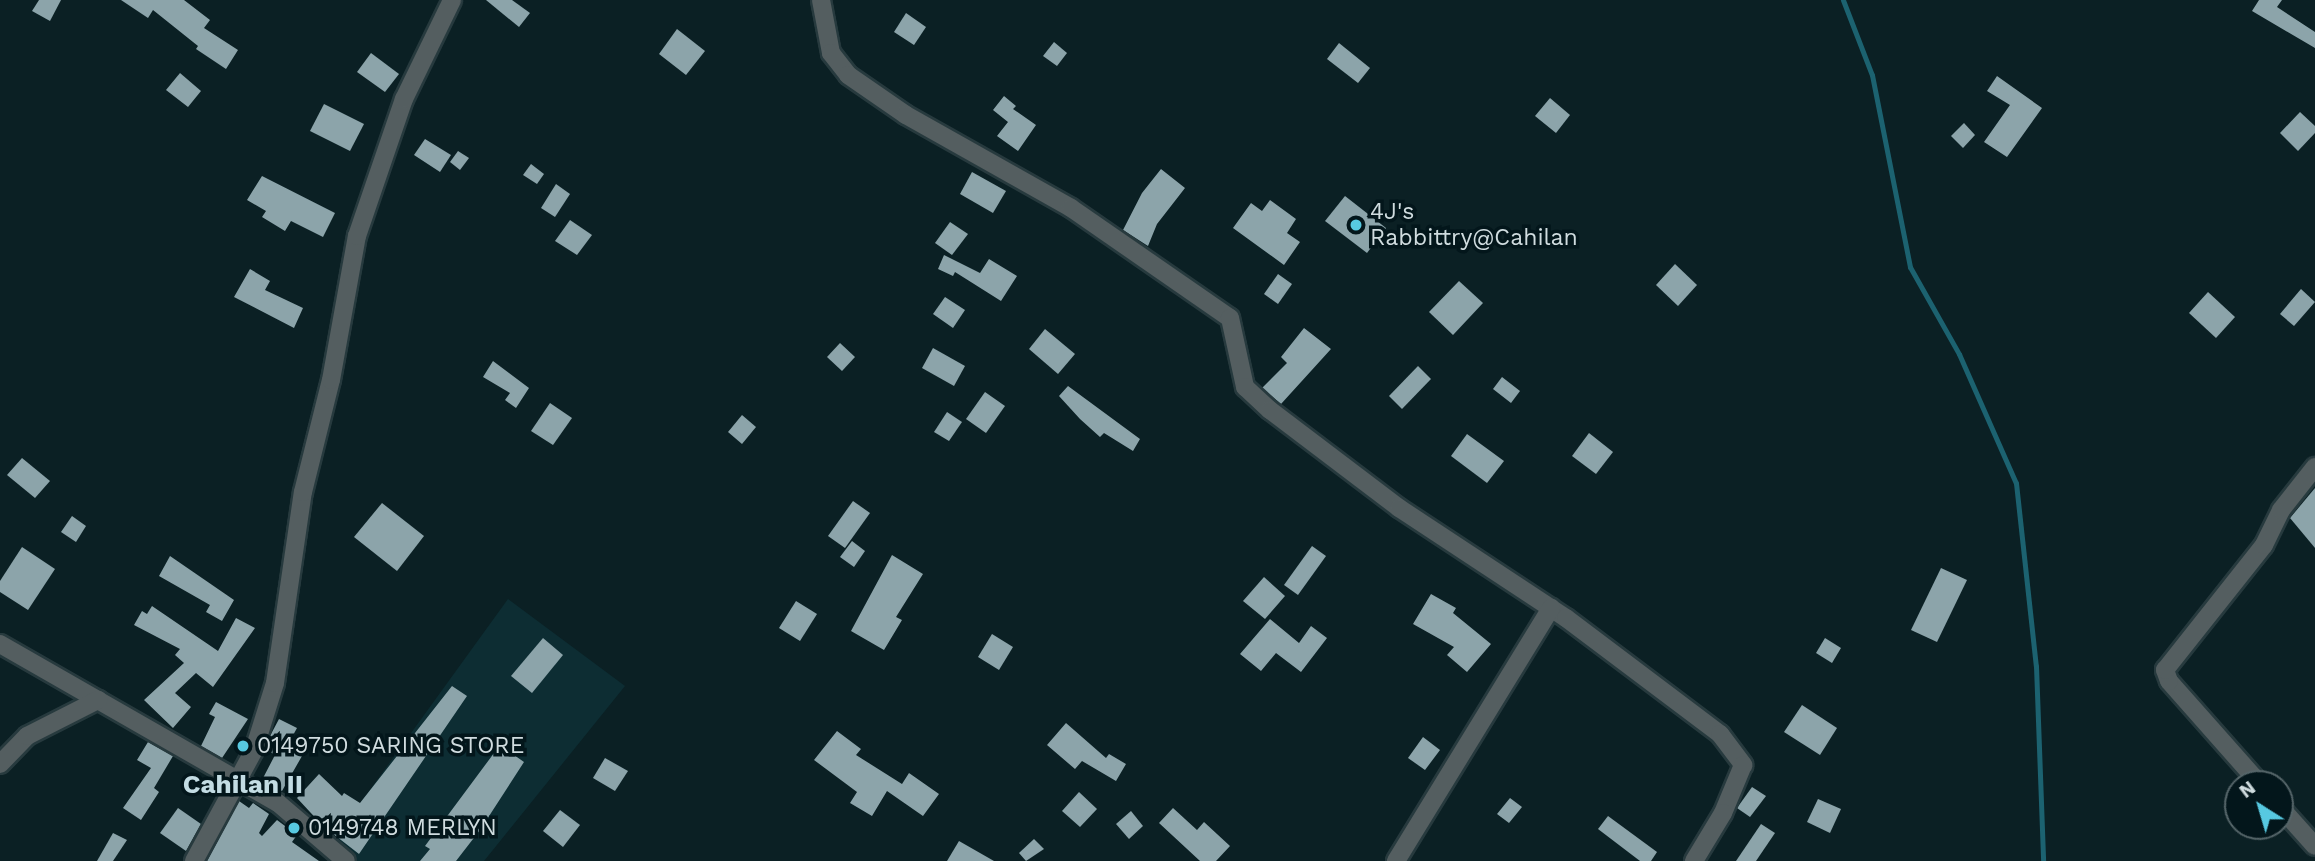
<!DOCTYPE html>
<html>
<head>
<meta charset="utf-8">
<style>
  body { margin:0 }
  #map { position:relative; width:2315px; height:861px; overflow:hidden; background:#0b2024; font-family:"Work Sans",sans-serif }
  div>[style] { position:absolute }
  .built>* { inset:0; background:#0d2d33 }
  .stream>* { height:5px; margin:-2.5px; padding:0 2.5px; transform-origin:2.5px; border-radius:2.5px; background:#1c6270 }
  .building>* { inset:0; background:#8ca4aa }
  .roads { filter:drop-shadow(2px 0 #273a3e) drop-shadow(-2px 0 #273a3e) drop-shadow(0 2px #273a3e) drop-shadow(0 -2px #273a3e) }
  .minor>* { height:18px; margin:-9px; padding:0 9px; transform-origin:9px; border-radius:9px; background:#545e60 }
  .dots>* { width:19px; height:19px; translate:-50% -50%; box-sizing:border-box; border:4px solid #03161b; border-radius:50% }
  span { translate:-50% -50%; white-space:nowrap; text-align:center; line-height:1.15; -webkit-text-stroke:7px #03161b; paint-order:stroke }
  .poi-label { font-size:23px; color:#d0dcdf }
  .left { translate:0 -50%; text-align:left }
  .quarter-label { font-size:26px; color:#c3dce3; font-weight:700 }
  .north { position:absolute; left:2224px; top:770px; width:70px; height:70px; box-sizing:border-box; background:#03161b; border:2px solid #556569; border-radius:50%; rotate:323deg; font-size:19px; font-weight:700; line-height:28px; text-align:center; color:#d0dcdf }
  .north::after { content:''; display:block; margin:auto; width:24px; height:32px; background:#57c9e1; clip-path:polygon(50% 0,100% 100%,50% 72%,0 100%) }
</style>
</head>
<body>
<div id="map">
  <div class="built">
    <i style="clip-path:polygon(508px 599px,625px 686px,484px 861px,356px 861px,333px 841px)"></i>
  </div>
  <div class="stream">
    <i style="left:1843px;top:0;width:80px;rotate:68.9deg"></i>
    <i style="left:1872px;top:75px;width:196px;rotate:78.8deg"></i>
    <i style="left:1910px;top:267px;width:100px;rotate:60.6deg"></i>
    <i style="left:1959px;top:354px;width:141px;rotate:66.2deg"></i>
    <i style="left:2016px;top:483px;width:184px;rotate:83.8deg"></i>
    <i style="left:2036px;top:666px;width:195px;rotate:87.9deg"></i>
  </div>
  <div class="building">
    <i style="clip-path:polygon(39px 0,61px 0,50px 21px,32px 11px)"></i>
    <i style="clip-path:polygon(121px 0,184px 0,210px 20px,204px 28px,238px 50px,226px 69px,196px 49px,198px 46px,153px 10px,148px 18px)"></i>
    <i style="clip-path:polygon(486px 0,512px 0,530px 13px,519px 27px)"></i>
    <i style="clip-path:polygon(2259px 0,2282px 0,2277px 7px,2315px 32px,2315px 48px,2252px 11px)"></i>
    <i style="clip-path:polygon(906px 13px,926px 27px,914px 45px,894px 32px)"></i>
    <i style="clip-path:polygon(677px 29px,705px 51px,686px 75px,659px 54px)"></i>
    <i style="clip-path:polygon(1054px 42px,1067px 53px,1057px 66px,1043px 56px)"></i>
    <i style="clip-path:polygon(1339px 43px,1370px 68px,1358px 83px,1327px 59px)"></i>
    <i style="clip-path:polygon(371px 53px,399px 74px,385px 92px,357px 72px)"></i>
    <i style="clip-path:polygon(180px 73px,201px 91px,188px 107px,166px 90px)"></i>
    <i style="clip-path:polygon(1997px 76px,2042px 108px,2007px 157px,1984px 142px,2010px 105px,1987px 91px)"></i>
    <i style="clip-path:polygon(1004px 96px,1016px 106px,1013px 109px,1036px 125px,1018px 151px,997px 136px,1008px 122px,993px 110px)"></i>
    <i style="clip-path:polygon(1550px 98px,1570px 115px,1556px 133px,1535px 116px)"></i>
    <i style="clip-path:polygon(324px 104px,364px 124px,350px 151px,310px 131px)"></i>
    <i style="clip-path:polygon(2300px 112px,2315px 126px,2315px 133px,2298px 151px,2280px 133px)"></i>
    <i style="clip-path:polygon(1964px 123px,1975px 135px,1963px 148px,1951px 136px)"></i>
    <i style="clip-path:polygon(425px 139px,451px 155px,440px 172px,414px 155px)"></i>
    <i style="clip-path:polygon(458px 151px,469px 158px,460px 170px,450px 162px)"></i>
    <i style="clip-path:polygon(531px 164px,544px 174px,537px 184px,523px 175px)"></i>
    <i style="clip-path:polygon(1161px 169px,1185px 188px,1157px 224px,1148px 246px,1123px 230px,1142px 193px)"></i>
    <i style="clip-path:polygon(972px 172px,1006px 191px,993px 213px,960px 194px)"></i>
    <i style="clip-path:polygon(262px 176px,335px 213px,323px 237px,291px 221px,285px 231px,262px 217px,266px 211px,247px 200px)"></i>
    <i style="clip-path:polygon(556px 184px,570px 194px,555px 217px,541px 208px)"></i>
    <i style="clip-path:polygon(1345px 196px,1386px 228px,1367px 253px,1325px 221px)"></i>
    <i style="clip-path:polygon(1270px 200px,1296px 219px,1287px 233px,1300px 242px,1284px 265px,1233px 228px,1251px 203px,1262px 211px)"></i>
    <i style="clip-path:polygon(570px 220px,592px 235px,577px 255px,555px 241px)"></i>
    <i style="clip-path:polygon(950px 222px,968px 234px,952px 255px,935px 243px)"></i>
    <i style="clip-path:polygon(944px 255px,980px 273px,989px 259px,1017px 276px,1001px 301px,955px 272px,953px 276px,938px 269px)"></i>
    <i style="clip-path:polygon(1675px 264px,1697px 285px,1678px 306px,1656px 285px)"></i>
    <i style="clip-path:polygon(250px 269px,270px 281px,265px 290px,303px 308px,294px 328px,234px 297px)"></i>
    <i style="clip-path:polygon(1278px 274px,1292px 284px,1278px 304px,1264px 294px)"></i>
    <i style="clip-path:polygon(1459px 281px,1483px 303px,1453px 335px,1429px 312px)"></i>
    <i style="clip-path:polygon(2301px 289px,2315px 302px,2294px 326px,2280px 314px)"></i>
    <i style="clip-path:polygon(2208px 292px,2235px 317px,2216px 338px,2189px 313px)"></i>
    <i style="clip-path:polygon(945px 297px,965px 310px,953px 328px,933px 314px)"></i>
    <i style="clip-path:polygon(1304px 328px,1331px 349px,1281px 404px,1262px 388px,1287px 363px,1281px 357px)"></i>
    <i style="clip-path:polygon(1045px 329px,1075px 354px,1058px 374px,1029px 349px)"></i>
    <i style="clip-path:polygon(840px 343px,855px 357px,842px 371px,827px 357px)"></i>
    <i style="clip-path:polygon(933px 348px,965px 366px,954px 386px,922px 368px)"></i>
    <i style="clip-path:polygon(493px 361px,529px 388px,516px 408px,505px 400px,510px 393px,483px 377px)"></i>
    <i style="clip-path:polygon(1418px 366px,1431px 379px,1402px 409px,1389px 396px)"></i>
    <i style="clip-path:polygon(1502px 377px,1520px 391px,1511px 403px,1493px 389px)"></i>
    <i style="clip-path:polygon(1068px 386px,1140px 439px,1133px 451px,1104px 433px,1100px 437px,1080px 419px,1059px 396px)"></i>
    <i style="clip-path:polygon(985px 392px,1005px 406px,986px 433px,966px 419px)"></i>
    <i style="clip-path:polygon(550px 403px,572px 418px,553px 445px,531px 431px)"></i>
    <i style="clip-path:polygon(947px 412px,962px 422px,949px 441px,934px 432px)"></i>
    <i style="clip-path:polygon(742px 415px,756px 427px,742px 444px,728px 432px)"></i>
    <i style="clip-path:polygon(1589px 433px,1613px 452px,1596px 474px,1572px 456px)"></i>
    <i style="clip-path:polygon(1467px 434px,1504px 461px,1487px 483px,1451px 456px)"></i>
    <i style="clip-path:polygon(22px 458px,50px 481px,35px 498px,7px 475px)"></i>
    <i style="clip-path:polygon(2315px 488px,2315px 548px,2290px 518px)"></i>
    <i style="clip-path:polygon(853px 501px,870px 513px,845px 548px,828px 536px)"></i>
    <i style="clip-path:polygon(382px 503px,424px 536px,397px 571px,354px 537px)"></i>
    <i style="clip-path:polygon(72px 516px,86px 526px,76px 542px,61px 532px)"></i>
    <i style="clip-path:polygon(852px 541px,865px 551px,854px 567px,840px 557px)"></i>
    <i style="clip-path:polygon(1312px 546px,1326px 556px,1298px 595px,1284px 585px)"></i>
    <i style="clip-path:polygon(22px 547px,55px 569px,28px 610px,0 592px,0 581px)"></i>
    <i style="clip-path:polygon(892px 555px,923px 574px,896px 617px,902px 620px,884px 650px,851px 631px)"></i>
    <i style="clip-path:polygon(170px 556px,234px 600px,222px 621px,206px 612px,210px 605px,159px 576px)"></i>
    <i style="clip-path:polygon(1941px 568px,1967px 580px,1937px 642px,1911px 630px)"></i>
    <i style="clip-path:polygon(1264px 577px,1285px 596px,1265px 619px,1243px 601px)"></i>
    <i style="clip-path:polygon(1431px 594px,1456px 608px,1453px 613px,1491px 644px,1467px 672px,1447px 655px,1454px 647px,1413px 624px)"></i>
    <i style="clip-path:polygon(796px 601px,817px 614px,800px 641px,779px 628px)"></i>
    <i style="clip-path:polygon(152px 606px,218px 651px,236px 618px,255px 628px,213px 687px,196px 673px,175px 693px,191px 707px,173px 728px,144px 700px,184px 663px,175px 655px,180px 649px,134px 625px,142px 611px,147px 614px)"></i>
    <i style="clip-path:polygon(1270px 619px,1299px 643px,1311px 626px,1327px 638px,1301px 672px,1276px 653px,1261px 671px,1240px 654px)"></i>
    <i style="clip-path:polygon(992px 634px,1013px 647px,999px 670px,978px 657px)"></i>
    <i style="clip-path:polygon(543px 638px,563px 655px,532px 693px,511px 676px)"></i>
    <i style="clip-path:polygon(1825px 638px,1841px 648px,1832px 663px,1816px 653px)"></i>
    <i style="clip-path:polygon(452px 686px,467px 696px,359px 854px,323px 826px,297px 798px,319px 774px,342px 796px,344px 793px,360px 803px)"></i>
    <i style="clip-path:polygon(216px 702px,248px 719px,222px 758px,201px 746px,215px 717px,209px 714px)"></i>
    <i style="clip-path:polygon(1802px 705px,1837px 728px,1820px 755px,1784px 732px)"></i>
    <i style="clip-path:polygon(279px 719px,297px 728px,286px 748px,302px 756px,282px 791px,262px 780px,275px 755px,269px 751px,276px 739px,270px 736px)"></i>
    <i style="clip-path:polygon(1066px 723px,1106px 758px,1109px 754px,1126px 764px,1116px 781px,1082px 761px,1075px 769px,1047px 745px)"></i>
    <i style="clip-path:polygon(837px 731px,861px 749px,856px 755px,902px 784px,909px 773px,939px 794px,923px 816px,887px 791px,872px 816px,850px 803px,857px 792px,814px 760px)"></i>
    <i style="clip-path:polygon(1423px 737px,1440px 750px,1425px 770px,1408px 758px)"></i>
    <i style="clip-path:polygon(148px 742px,173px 756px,154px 788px,159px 792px,141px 820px,123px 808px,151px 768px,137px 760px)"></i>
    <i style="clip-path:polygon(500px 745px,524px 762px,480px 830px,456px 861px,420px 861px,430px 849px,425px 846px)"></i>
    <i style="clip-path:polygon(605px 758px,628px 771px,615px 791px,593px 778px)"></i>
    <i style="clip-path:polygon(1752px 787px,1766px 796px,1750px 817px,1737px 808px)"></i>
    <i style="clip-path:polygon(1079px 792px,1097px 809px,1080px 827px,1062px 811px)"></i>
    <i style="clip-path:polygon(1510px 798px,1522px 807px,1509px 823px,1497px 814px)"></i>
    <i style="clip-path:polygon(1818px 799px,1841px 809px,1830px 833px,1807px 822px)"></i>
    <i style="clip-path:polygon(239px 801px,249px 808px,253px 803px,269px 814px,259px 833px,262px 836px,277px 820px,297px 835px,292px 842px,319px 861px,207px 861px)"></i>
    <i style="clip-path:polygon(178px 808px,201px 824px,186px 851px,160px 833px)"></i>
    <i style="clip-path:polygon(1173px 808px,1197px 830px,1204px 822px,1230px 846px,1216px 861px,1200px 861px,1159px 823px)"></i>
    <i style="clip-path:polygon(560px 810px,580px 825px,563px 847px,543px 831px)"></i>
    <i style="clip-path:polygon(1131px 811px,1143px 826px,1129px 839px,1116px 824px)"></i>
    <i style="clip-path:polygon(1608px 816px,1657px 852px,1651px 861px,1640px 861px,1598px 829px)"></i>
    <i style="clip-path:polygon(1761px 824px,1775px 833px,1756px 861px,1736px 861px)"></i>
    <i style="clip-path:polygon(113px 833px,127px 840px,113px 861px,97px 861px)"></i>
    <i style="clip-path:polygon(1034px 839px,1044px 849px,1026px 861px,1019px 853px)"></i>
    <i style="clip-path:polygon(959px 841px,994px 861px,947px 861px)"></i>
  </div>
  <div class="roads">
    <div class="minor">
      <i style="left:821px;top:0;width:54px;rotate:79.3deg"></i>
      <i style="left:831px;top:53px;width:28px;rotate:52deg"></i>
      <i style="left:848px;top:75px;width:70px;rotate:34.6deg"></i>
      <i style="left:906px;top:115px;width:189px;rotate:29.4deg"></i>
      <i style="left:1071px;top:208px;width:193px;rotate:34.7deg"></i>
      <i style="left:1230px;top:318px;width:71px;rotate:77.7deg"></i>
      <i style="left:1245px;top:387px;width:34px;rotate:43deg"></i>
      <i style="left:1270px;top:410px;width:162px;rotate:37.2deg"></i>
      <i style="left:1399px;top:508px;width:200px;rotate:33.4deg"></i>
      <i style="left:1566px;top:618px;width:193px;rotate:37deg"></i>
      <i style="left:1720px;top:734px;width:39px;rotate:53deg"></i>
      <i style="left:1743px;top:765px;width:52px;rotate:112.6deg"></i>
      <i style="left:1723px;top:813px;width:56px;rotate:121.1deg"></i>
      <i style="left:0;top:644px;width:320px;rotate:29.8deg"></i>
      <i style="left:278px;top:803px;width:89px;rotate:40.5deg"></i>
      <i style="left:0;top:764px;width:39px;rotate:-46deg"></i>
      <i style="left:27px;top:736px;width:80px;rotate:-26.9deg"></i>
      <i style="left:2260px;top:784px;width:137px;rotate:-131.5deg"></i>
      <i style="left:2169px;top:681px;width:12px;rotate:-110deg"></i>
      <i style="left:2165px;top:670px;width:159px;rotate:-51.6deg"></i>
      <i style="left:2264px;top:545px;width:39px;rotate:-64deg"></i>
      <i style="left:2281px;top:510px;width:55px;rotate:-51.7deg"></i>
      <i style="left:2280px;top:807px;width:52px;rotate:48.1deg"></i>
      <i style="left:194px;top:861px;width:126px;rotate:-61.6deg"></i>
      <i style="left:254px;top:750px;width:70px;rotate:-72.6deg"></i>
      <i style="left:275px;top:683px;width:193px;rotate:-81.7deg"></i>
      <i style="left:303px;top:492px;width:115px;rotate:-76deg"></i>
      <i style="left:331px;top:380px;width:146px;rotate:-79.8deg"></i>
      <i style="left:357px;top:236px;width:145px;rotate:-71.1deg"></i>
      <i style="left:404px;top:99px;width:110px;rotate:-64.1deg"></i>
      <i style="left:1396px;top:861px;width:297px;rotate:-58.5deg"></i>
    </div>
  </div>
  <div class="dots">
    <i style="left:1356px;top:225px;background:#57c9e1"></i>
    <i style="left:243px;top:746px;background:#57c9e1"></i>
    <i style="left:294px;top:828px;background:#57c9e1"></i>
  </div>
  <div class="poi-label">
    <span class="left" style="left:1370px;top:225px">4J's<br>Rabbittry@Cahilan</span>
    <span class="left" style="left:257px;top:746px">0149750 SARING STORE</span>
    <span class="left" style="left:308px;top:828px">0149748 MERLYN</span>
  </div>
  <div class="quarter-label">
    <span style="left:243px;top:785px">Cahilan II</span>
  </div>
  <div class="north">N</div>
</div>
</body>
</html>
